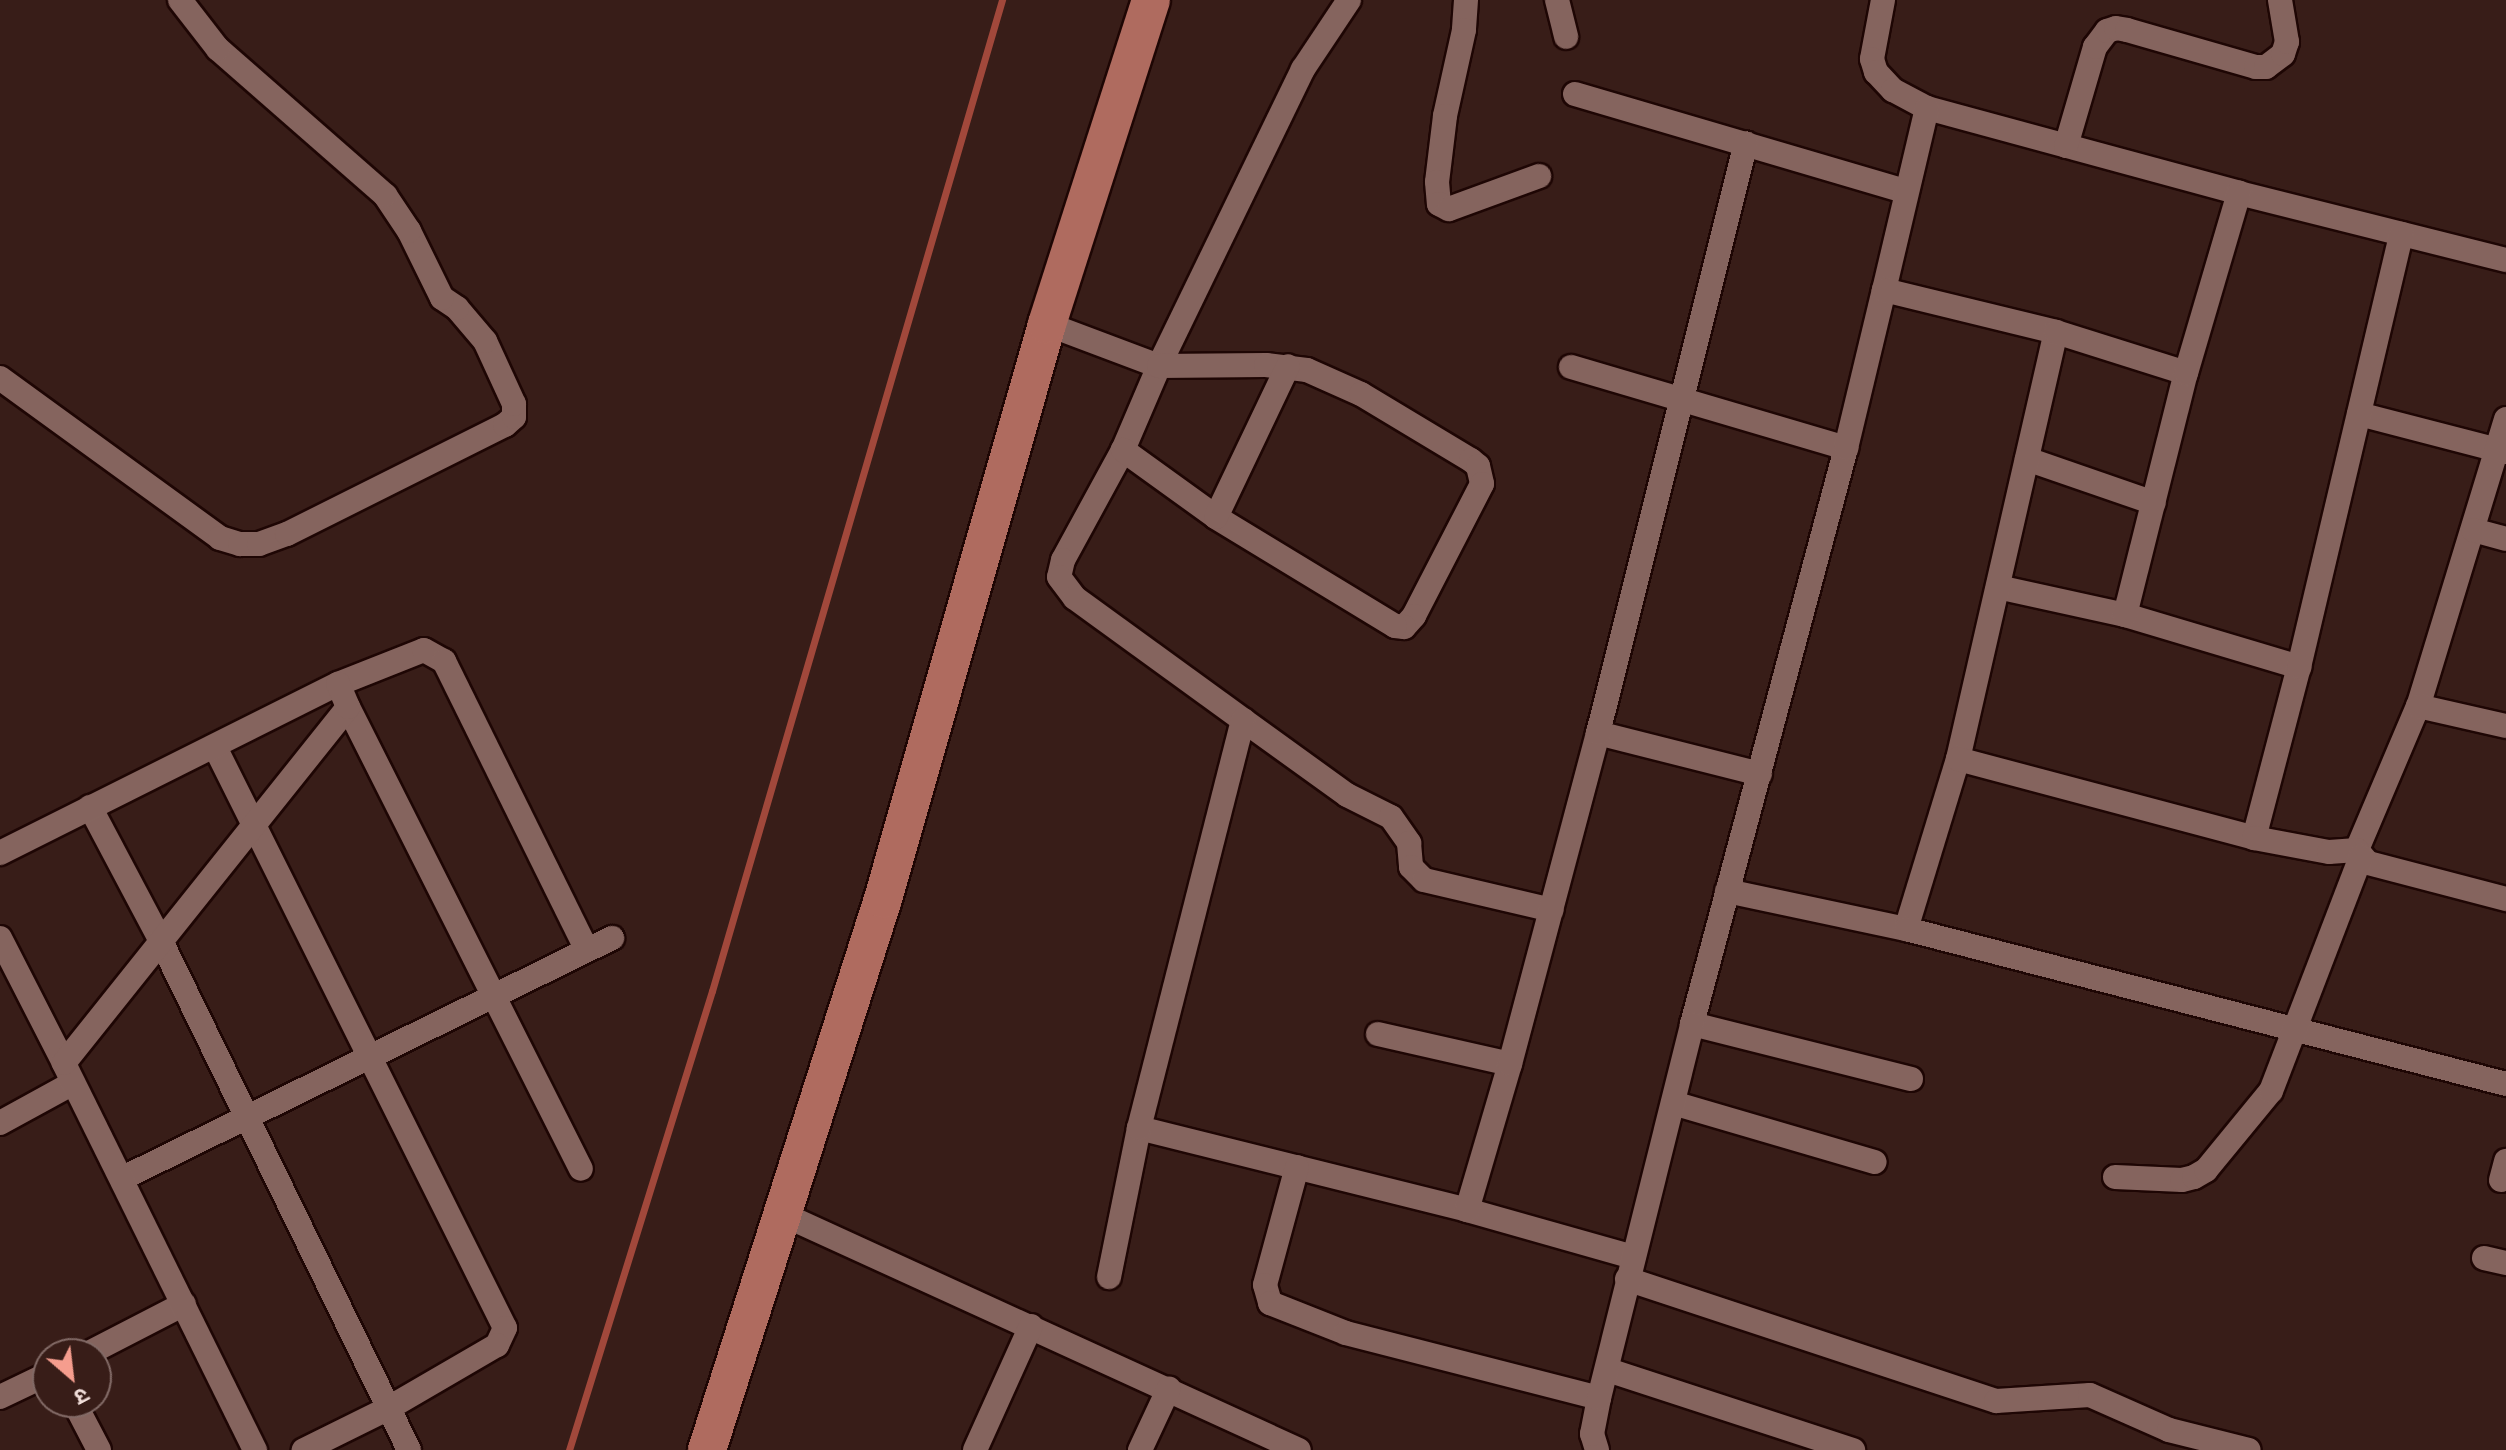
<!DOCTYPE html>
<html>
<head>
<meta charset="utf-8">
<style>
  body { margin:0 }
  #map { position:relative; width:2506px; height:1450px; overflow:hidden; background:#381d18; font-family:Literata,"Noto Sans Devanagari",serif }
  div>[style] { position:absolute }
  .stream>* { height:7px; margin:-3.5px; padding:0 3.5px; transform-origin:3.5px; border-radius:3.5px; background:#a1483b }
  .roads { filter:drop-shadow(2px 0 #1e0604) drop-shadow(-2px 0 #1e0604) drop-shadow(0 2px #1e0604) drop-shadow(0 -2px #1e0604) }
  .street>* { height:24px; margin:-12px; padding:0 12px; transform-origin:12px; border-radius:12px; background:#85645e }
  .primary>* { height:38px; margin:-19px; padding:0 19px; transform-origin:19px; border-radius:19px; background:#af6b5f }
  span { translate:-50% -50%; white-space:nowrap; text-align:center; line-height:1.15; -webkit-text-stroke:8px #381d18; paint-order:stroke }
  .north { position:absolute; left:32px; top:1338px; width:80px; height:80px; box-sizing:border-box; background:#381d18; border:2px solid #826a66; border-radius:50%; rotate:152deg; font-size:22px; font-weight:700; line-height:32px; text-align:center; color:#f1deda }
  .north::after { content:''; display:block; margin:auto; width:28px; height:36px; background:#f59d8e; clip-path:polygon(50% 0,100% 100%,50% 72%,0 100%) }
</style>
</head>
<body>
<div id="map">
  <div class="stream">
    <i style="left:569px;top:1450px;width:481px;rotate:-72.7deg"></i>
    <i style="left:712px;top:991px;width:1033px;rotate:-73.69deg"></i>
  </div>
  <div class="roads">
    <div class="street">
      <i style="left:1349px;top:0;width:83px;rotate:123.7deg"></i>
      <i style="left:1303px;top:69px;width:330px;rotate:115.9deg"></i>
      <i style="left:1159px;top:366px;width:91px;rotate:113.2deg"></i>
      <i style="left:1123px;top:450px;width:125px;rotate:118.6deg"></i>
      <i style="left:1063px;top:560px;width:17px;rotate:103deg"></i>
      <i style="left:1059px;top:577px;width:26px;rotate:53deg"></i>
      <i style="left:1075px;top:598px;width:208px;rotate:36deg"></i>
      <i style="left:1243px;top:720px;width:128px;rotate:35.8deg"></i>
      <i style="left:1347px;top:795px;width:49px;rotate:26.6deg"></i>
      <i style="left:1391px;top:817px;width:32px;rotate:55deg"></i>
      <i style="left:1409px;top:843px;width:24px;rotate:85deg"></i>
      <i style="left:1411px;top:867px;width:18px;rotate:45deg"></i>
      <i style="left:1424px;top:880px;width:131px;rotate:13.2deg"></i>
      <i style="left:1466px;top:0;width:30px;rotate:94deg"></i>
      <i style="left:1464px;top:30px;width:88px;rotate:102.5deg"></i>
      <i style="left:1445px;top:116px;width:66px;rotate:96.9deg"></i>
      <i style="left:1437px;top:182px;width:22px;rotate:85deg"></i>
      <i style="left:1439px;top:204px;width:11px;rotate:27deg"></i>
      <i style="left:1449px;top:209px;width:96px;rotate:-20.1deg"></i>
      <i style="left:1557px;top:0;width:38px;rotate:76deg"></i>
      <i style="left:1883px;top:0;width:60px;rotate:100.6deg"></i>
      <i style="left:1872px;top:59px;width:14px;rotate:73deg"></i>
      <i style="left:1876px;top:72px;width:25px;rotate:47deg"></i>
      <i style="left:1893px;top:90px;width:38px;rotate:28deg"></i>
      <i style="left:1927px;top:108px;width:323px;rotate:15.2deg"></i>
      <i style="left:2239px;top:193px;width:275px;rotate:14.1deg"></i>
      <i style="left:1575px;top:94px;width:344px;rotate:16.4deg"></i>
      <i style="left:2066px;top:146px;width:103px;rotate:-73.7deg"></i>
      <i style="left:2095px;top:47px;width:20px;rotate:-53deg"></i>
      <i style="left:2107px;top:31px;width:9px;rotate:-18deg"></i>
      <i style="left:2116px;top:28px;width:11px;rotate:10deg"></i>
      <i style="left:2127px;top:30px;width:134px;rotate:16deg"></i>
      <i style="left:2256px;top:67px;width:10px"></i>
      <i style="left:2266px;top:67px;width:21px;rotate:-37deg"></i>
      <i style="left:2283px;top:54px;width:13px;rotate:-72deg"></i>
      <i style="left:2287px;top:42px;width:43px;rotate:-99.5deg"></i>
      <i style="left:1884px;top:290px;width:187px;rotate:-76.7deg"></i>
      <i style="left:1047px;top:324px;width:120px;rotate:20.6deg"></i>
      <i style="left:1159px;top:366px;width:107px;rotate:-0.5deg"></i>
      <i style="left:1266px;top:365px;width:41px;rotate:7deg"></i>
      <i style="left:1307px;top:370px;width:59px;rotate:24deg"></i>
      <i style="left:1361px;top:394px;width:128px;rotate:31deg"></i>
      <i style="left:1471px;top:460px;width:9px;rotate:41deg"></i>
      <i style="left:1478px;top:466px;width:18px;rotate:77deg"></i>
      <i style="left:1482px;top:484px;width:148px;rotate:117.3deg"></i>
      <i style="left:1414px;top:616px;width:15px;rotate:132deg"></i>
      <i style="left:1404px;top:627px;width:9px;rotate:-174deg"></i>
      <i style="left:1395px;top:626px;width:210px;rotate:-148.7deg"></i>
      <i style="left:1216px;top:517px;width:115px;rotate:-144.2deg"></i>
      <i style="left:1571px;top:367px;width:287px;rotate:16.4deg"></i>
      <i style="left:0;top:378px;width:272px;rotate:36deg"></i>
      <i style="left:220px;top:538px;width:21px;rotate:17deg"></i>
      <i style="left:240px;top:544px;width:19px"></i>
      <i style="left:259px;top:544px;width:30px;rotate:-20deg"></i>
      <i style="left:287px;top:534px;width:244px;rotate:-26.6deg"></i>
      <i style="left:505px;top:425px;width:12px;rotate:-42deg"></i>
      <i style="left:514px;top:417px;width:13px;rotate:-90deg"></i>
      <i style="left:514px;top:404px;width:69px;rotate:-114.7deg"></i>
      <i style="left:485px;top:341px;width:43px;rotate:-130.3deg"></i>
      <i style="left:457px;top:308px;width:18px;rotate:-146deg"></i>
      <i style="left:442px;top:298px;width:75px;rotate:-116.2deg"></i>
      <i style="left:409px;top:231px;width:43px;rotate:-123.7deg"></i>
      <i style="left:385px;top:195px;width:222px;rotate:-138.8deg"></i>
      <i style="left:218px;top:49px;width:62px;rotate:-127.8deg"></i>
      <i style="left:2359px;top:414px;width:152px;rotate:14.5deg"></i>
      <i style="left:2506px;top:419px;width:300px;rotate:107deg"></i>
      <i style="left:2418px;top:706px;width:156px;rotate:113deg"></i>
      <i style="left:2357px;top:850px;width:17px;rotate:50deg"></i>
      <i style="left:2368px;top:863px;width:143px;rotate:14.6deg"></i>
      <i style="left:2027px;top:459px;width:134px;rotate:19.1deg"></i>
      <i style="left:1216px;top:517px;width:167px;rotate:-64.5deg"></i>
      <i style="left:2473px;top:530px;width:34px;rotate:15deg"></i>
      <i style="left:1998px;top:587px;width:130px;rotate:12.4deg"></i>
      <i style="left:2125px;top:615px;width:182px;rotate:16.6deg"></i>
      <i style="left:2125px;top:615px;width:250px;rotate:-75.9deg"></i>
      <i style="left:2418px;top:706px;width:90px;rotate:12.8deg"></i>
      <i style="left:348px;top:707px;width:517px;rotate:63.24deg"></i>
      <i style="left:1598px;top:733px;width:167px;rotate:14.2deg"></i>
      <i style="left:215px;top:747px;width:649px;rotate:63.47deg"></i>
      <i style="left:505px;top:1328px;width:19px;rotate:115deg"></i>
      <i style="left:497px;top:1345px;width:127px;rotate:149.8deg"></i>
      <i style="left:387px;top:1409px;width:93px;rotate:153.7deg"></i>
      <i style="left:1958px;top:759px;width:438px;rotate:-77.1deg"></i>
      <i style="left:90px;top:807px;width:152px;rotate:62.1deg"></i>
      <i style="left:161px;top:941px;width:566px;rotate:64.02deg"></i>
      <i style="left:2254px;top:838px;width:177px;rotate:-75.3deg"></i>
      <i style="left:2299px;top:667px;width:445px;rotate:-76.7deg"></i>
      <i style="left:0;top:853px;width:378px;rotate:-26.6deg"></i>
      <i style="left:338px;top:684px;width:92px;rotate:-21.6deg"></i>
      <i style="left:424px;top:650px;width:23px;rotate:29deg"></i>
      <i style="left:444px;top:661px;width:322px;rotate:63.7deg"></i>
      <i style="left:1727px;top:891px;width:183px;rotate:12deg"></i>
      <i style="left:1906px;top:929px;width:178px;rotate:-73deg"></i>
      <i style="left:1958px;top:759px;width:306px;rotate:14.9deg"></i>
      <i style="left:2254px;top:838px;width:76px;rotate:10.6deg"></i>
      <i style="left:2329px;top:852px;width:28px;rotate:-4deg"></i>
      <i style="left:1906px;top:929px;width:620px;rotate:14.48deg"></i>
      <i style="left:0;top:938px;width:140px;rotate:62.9deg"></i>
      <i style="left:1378px;top:1034px;width:135px;rotate:12.8deg"></i>
      <i style="left:1911px;top:1079px;width:226px;rotate:-165.9deg"></i>
      <i style="left:1692px;top:1024px;width:596px;rotate:-75.03deg"></i>
      <i style="left:1846px;top:448px;width:163px;rotate:-76.5deg"></i>
      <i style="left:1884px;top:290px;width:177px;rotate:13.7deg"></i>
      <i style="left:2056px;top:332px;width:136px;rotate:17.5deg"></i>
      <i style="left:2186px;top:373px;width:188px;rotate:-73.6deg"></i>
      <i style="left:1673px;top:1103px;width:210px;rotate:16.3deg"></i>
      <i style="left:0;top:1123px;width:83px;rotate:-28.7deg"></i>
      <i style="left:1139px;top:1128px;width:338px;rotate:14deg"></i>
      <i style="left:1467px;top:1210px;width:173px;rotate:15.8deg"></i>
      <i style="left:1297px;top:1167px;width:122px;rotate:105.2deg"></i>
      <i style="left:1265px;top:1285px;width:19px;rotate:74deg"></i>
      <i style="left:1270px;top:1303px;width:82px;rotate:21.5deg"></i>
      <i style="left:1346px;top:1333px;width:261px;rotate:14.4deg"></i>
      <i style="left:2115px;top:1177px;width:67px;rotate:2.6deg"></i>
      <i style="left:2182px;top:1180px;width:12px;rotate:-14deg"></i>
      <i style="left:2194px;top:1177px;width:14px;rotate:-30deg"></i>
      <i style="left:2206px;top:1170px;width:102px;rotate:-50.6deg"></i>
      <i style="left:2271px;top:1091px;width:251px;rotate:-69deg"></i>
      <i style="left:123px;top:1178px;width:545px;rotate:-26.14deg"></i>
      <i style="left:2501px;top:1180px;width:20px;rotate:-75deg"></i>
      <i style="left:1467px;top:1210px;width:152px;rotate:-73.6deg"></i>
      <i style="left:1510px;top:1064px;width:342px;rotate:-75.1deg"></i>
      <i style="left:1598px;top:733px;width:608px;rotate:-75.92deg"></i>
      <i style="left:782px;top:1214px;width:568px;rotate:24.54deg"></i>
      <i style="left:2484px;top:1258px;width:23px;rotate:13deg"></i>
      <i style="left:1109px;top:1277px;width:152px;rotate:-78.6deg"></i>
      <i style="left:1139px;top:1128px;width:421px;rotate:-75.7deg"></i>
      <i style="left:1627px;top:1279px;width:389px;rotate:18.3deg"></i>
      <i style="left:1996px;top:1401px;width:94px;rotate:-3.7deg"></i>
      <i style="left:2090px;top:1395px;width:86px;rotate:23.9deg"></i>
      <i style="left:2169px;top:1430px;width:82px;rotate:14deg"></i>
      <i style="left:87px;top:1354px;width:109px;rotate:-27.3deg"></i>
      <i style="left:1608px;top:1370px;width:258px;rotate:18.1deg"></i>
      <i style="left:0;top:1397px;width:53px;rotate:-25.6deg"></i>
      <i style="left:74px;top:1402px;width:54px;rotate:62.5deg"></i>
      <i style="left:255px;top:1450px;width:432px;rotate:-116.3deg"></i>
      <i style="left:64px;top:1063px;width:455px;rotate:-51.4deg"></i>
      <i style="left:348px;top:707px;width:25px;rotate:-113deg"></i>
      <i style="left:975px;top:1450px;width:136px;rotate:-65.7deg"></i>
      <i style="left:1140px;top:1450px;width:68px;rotate:-64.9deg"></i>
      <i style="left:1597px;top:1450px;width:17px;rotate:-107deg"></i>
      <i style="left:1592px;top:1434px;width:37px;rotate:-79deg"></i>
      <i style="left:1599px;top:1398px;width:385px;rotate:-76deg"></i>
    </div>
    <div class="primary">
      <i style="left:707px;top:1450px;width:578px;rotate:-72.29deg"></i>
      <i style="left:883px;top:899px;width:598px;rotate:-74.08deg"></i>
      <i style="left:1047px;top:324px;width:340px;rotate:-72.2deg"></i>
    </div>
  </div>
  <div class="north">उ</div>
</div>
</body>
</html>
